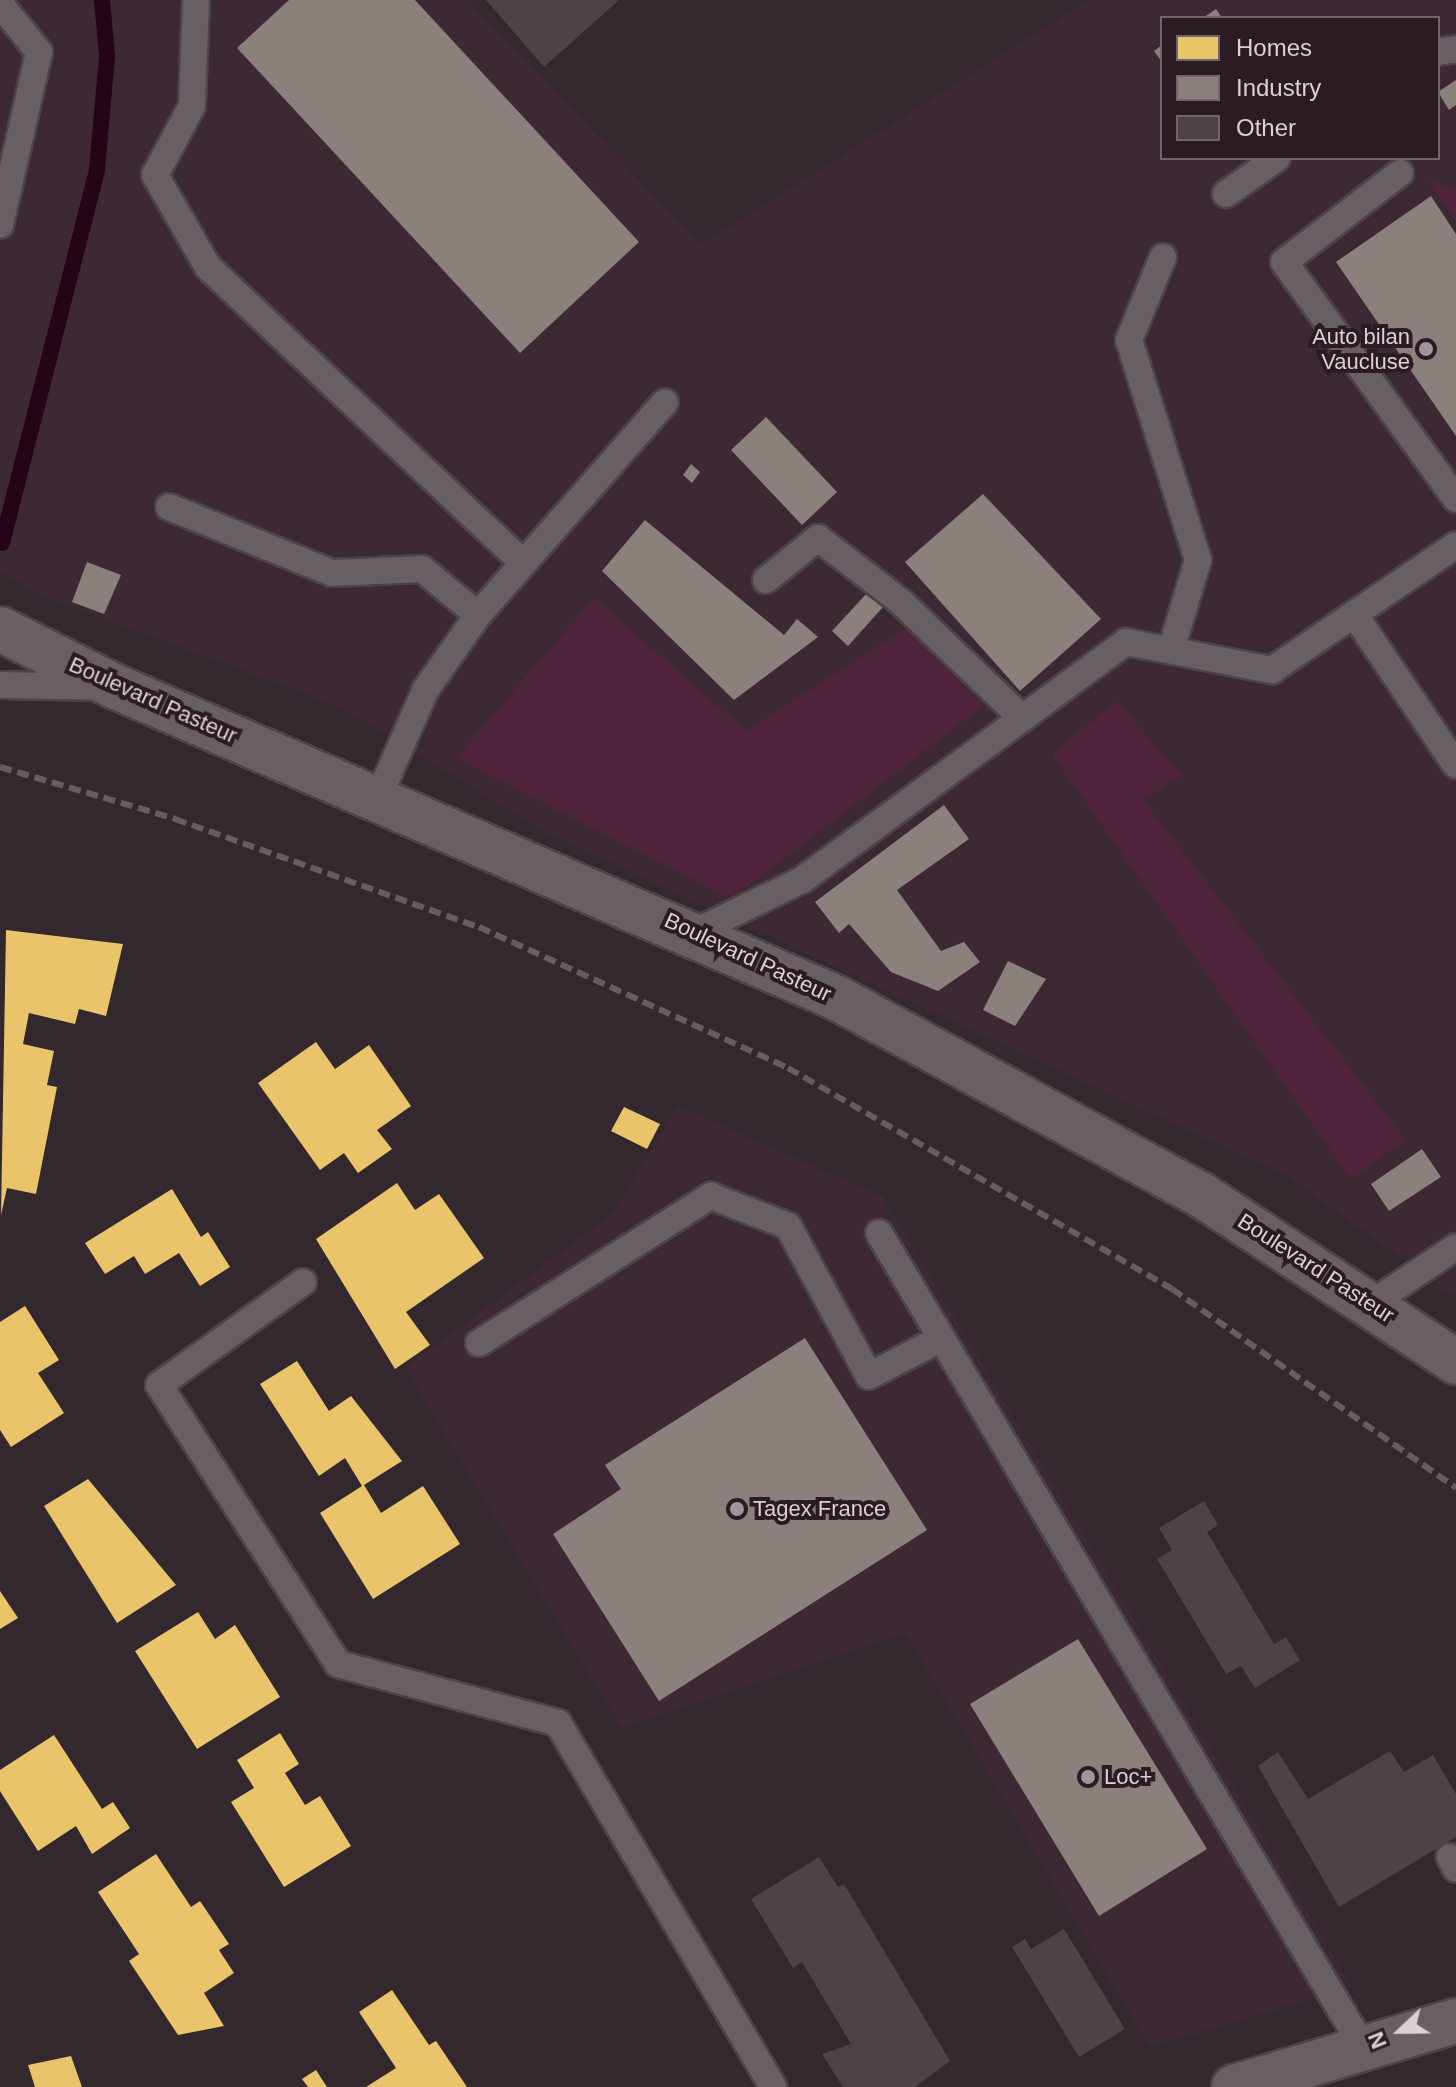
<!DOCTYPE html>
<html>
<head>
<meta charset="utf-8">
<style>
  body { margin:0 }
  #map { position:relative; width:1456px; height:2087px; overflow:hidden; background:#32282d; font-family:Arial,sans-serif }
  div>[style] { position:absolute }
  .built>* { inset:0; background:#3d2933 }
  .green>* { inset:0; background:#50243d }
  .homes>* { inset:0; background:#e9c46a }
  .industry>* { inset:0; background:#8a817c }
  .stream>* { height:16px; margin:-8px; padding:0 8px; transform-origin:8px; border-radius:8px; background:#260418 }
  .building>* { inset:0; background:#4c4347 }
  .roads { filter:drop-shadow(2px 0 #4b4448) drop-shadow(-2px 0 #4b4448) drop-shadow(0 2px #4b4448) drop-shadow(0 -2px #4b4448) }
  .service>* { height:26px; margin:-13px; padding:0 13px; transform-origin:13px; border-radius:13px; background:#675f63 }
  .minor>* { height:44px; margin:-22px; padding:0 22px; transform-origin:22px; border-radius:22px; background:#675f63 }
  .tertiary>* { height:44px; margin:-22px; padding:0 22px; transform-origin:22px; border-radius:22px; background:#675f63 }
  .rail>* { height:6px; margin-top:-3px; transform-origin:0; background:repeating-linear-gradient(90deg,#655e61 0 12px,transparent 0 18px) }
  .dots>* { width:22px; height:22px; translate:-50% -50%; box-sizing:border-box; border:4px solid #2b1c23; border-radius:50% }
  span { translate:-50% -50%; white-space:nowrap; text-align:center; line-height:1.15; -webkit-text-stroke:8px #2b1c23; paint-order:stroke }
  .poi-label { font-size:22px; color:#dbd0d5 }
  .right { translate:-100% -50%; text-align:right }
  .left { translate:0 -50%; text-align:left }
  .street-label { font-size:22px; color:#dbd0d5 }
  .legend { position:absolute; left:1160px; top:16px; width:280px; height:144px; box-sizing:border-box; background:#2b1c23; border:2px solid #71646a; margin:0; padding:10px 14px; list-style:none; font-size:24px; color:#dbd0d5 }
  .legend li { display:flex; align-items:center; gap:16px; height:40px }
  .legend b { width:40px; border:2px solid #71646a }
  .north { position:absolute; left:1360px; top:1991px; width:80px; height:80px; -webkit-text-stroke:6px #2b1c23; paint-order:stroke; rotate:248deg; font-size:22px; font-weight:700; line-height:32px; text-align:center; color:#dbd0d5 }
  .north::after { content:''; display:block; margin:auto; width:28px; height:36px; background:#dbd0d5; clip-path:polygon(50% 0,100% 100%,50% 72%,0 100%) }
</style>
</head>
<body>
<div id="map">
  <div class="built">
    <i style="clip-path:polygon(evenodd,0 0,468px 0,701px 245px,1089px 0,1456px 0,1456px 1298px,1289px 1177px,547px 833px,341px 707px,40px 595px,0 571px,0 0,1162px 18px,1438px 18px,1438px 158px,1162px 158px,1162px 18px)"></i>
    <i style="clip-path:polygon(678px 1106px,883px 1197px,1352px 1987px,1150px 2047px,906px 1633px,622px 1728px,405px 1368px,613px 1214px)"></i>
  </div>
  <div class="green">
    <i style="clip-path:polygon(1428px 180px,1456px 189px,1456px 221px)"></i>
    <i style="clip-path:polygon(594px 598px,746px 731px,910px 626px,983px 706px,731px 899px,456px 758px)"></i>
    <i style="clip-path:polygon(1116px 701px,1182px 775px,1143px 800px,1405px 1139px,1351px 1179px,1052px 754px)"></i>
  </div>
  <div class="homes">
    <i style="clip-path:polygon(6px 930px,123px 944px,106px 1016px,79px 1009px,75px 1024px,29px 1013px,23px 1044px,54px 1051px,47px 1085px,57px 1087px,36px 1194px,7px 1188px,1px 1215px)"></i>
    <i style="clip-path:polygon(316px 1042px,335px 1069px,369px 1045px,411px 1106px,377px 1130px,392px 1149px,358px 1173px,344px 1153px,320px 1170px,258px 1083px)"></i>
    <i style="clip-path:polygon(624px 1107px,660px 1124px,647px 1149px,611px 1131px)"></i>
    <i style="clip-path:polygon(397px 1183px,415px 1210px,439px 1194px,484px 1258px,406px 1312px,430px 1345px,395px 1369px,316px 1239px)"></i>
    <i style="clip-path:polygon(172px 1189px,201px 1237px,208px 1232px,230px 1267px,200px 1286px,179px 1253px,145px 1274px,134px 1256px,105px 1274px,85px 1243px)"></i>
    <i style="clip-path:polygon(25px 1306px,59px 1360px,38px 1373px,64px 1413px,11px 1447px,0 1430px,0 1322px)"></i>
    <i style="clip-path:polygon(297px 1361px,329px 1411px,351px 1396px,402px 1461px,364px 1485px,381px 1513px,423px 1486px,460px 1544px,373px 1599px,320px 1513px,362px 1486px,345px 1458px,319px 1476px,260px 1384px)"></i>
    <i style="clip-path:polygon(88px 1479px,176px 1585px,117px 1623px,44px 1506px)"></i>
    <i style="clip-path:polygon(0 1591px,18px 1618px,0 1629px)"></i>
    <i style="clip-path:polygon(198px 1612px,215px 1639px,235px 1625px,280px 1697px,197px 1749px,135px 1651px)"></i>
    <i style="clip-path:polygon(280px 1733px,299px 1764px,285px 1773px,305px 1805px,320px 1796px,351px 1846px,284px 1887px,231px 1802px,254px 1788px,237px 1760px)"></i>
    <i style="clip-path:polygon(54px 1735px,102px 1809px,113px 1802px,130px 1828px,92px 1854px,76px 1826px,38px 1851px,0 1791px,0 1770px)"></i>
    <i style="clip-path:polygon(156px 1854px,191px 1907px,200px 1901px,229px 1944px,219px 1950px,234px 1973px,204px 1993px,224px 2026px,178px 2035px,129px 1961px,139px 1954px,98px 1892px)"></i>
    <i style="clip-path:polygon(392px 1990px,429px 2045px,436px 2041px,467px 2087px,366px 2087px,396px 2068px,359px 2012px)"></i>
    <i style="clip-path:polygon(71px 2056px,82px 2087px,35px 2087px,28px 2065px)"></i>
    <i style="clip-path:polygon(316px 2070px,327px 2087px,308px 2087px,302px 2079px)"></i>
  </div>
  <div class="industry">
    <i style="clip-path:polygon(289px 0,415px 0,639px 242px,520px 353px,237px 48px)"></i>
    <i style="clip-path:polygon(1216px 9px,1222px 18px,1203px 18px)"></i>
    <i style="clip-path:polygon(1162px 45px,1162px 62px,1154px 51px)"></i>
    <i style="clip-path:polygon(1456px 80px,1456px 105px,1449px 110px,1438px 92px)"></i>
    <i style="clip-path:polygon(1431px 196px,1456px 234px,1456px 436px,1336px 262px)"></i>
    <i style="clip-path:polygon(766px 417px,837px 492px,802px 525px,731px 450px)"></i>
    <i style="clip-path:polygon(691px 464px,700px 472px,692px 483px,683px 475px)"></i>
    <i style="clip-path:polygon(983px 494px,1101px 619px,1020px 691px,905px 562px)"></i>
    <i style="clip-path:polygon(645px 520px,784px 635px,797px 619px,818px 637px,734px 700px,602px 571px)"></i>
    <i style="clip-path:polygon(87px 562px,121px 575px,104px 614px,72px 602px)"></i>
    <i style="clip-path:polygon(868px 592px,884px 606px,848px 646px,832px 631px)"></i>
    <i style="clip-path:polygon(944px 805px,969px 839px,897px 890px,941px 951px,964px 942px,980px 962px,938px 991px,891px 972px,849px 924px,839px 933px,815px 902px)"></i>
    <i style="clip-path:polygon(1008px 961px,1046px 979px,1015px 1026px,983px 1010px)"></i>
    <i style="clip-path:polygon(1422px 1149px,1441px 1177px,1389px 1211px,1371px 1184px)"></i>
    <i style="clip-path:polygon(805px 1338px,927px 1530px,659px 1701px,553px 1534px,621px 1489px,605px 1465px)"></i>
    <i style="clip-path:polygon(1078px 1639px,1207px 1849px,1099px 1916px,970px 1704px)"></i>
  </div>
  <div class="stream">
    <i style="left:2px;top:543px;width:386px;rotate:-75.7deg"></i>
    <i style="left:97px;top:169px;width:113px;rotate:-84.9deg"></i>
    <i style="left:107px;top:56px;width:56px;rotate:-95.1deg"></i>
  </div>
  <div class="building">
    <i style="clip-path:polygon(486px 0,619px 0,544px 67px)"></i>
    <i style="clip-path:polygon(1204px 1501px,1218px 1525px,1207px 1532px,1274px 1644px,1286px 1637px,1300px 1660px,1255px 1688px,1241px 1666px,1226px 1674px,1157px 1559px,1172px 1550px,1159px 1528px)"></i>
    <i style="clip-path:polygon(1390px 1751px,1404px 1772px,1433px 1755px,1456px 1794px,1456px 1837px,1339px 1907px,1258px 1766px,1278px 1752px,1308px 1799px)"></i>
    <i style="clip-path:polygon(819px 1857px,838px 1887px,844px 1884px,950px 2061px,915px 2087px,843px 2087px,822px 2054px,851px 2044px,802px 1962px,793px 1968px,751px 1899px)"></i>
    <i style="clip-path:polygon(1064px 1929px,1125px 2029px,1079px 2057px,1012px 1947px,1025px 1939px,1031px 1949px)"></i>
  </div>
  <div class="roads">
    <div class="service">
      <i style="left:196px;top:0;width:106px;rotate:92.2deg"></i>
      <i style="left:192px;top:106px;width:78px;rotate:118.2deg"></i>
      <i style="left:155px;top:175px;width:106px;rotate:60.1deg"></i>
      <i style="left:208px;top:267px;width:432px;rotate:43.2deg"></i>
      <i style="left:0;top:4px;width:62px;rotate:50.9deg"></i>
      <i style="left:39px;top:52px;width:177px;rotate:102.7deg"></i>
      <i style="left:1438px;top:52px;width:18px;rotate:-9deg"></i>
      <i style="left:1400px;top:173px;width:146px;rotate:142.5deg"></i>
      <i style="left:1284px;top:262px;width:293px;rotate:54deg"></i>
      <i style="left:1226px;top:194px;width:62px;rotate:-35.2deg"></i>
      <i style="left:1163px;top:257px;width:90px;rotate:112.3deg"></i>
      <i style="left:1129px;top:340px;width:231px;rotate:72.6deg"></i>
      <i style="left:1198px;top:560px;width:94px;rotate:106.7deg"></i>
      <i style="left:169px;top:507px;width:176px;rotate:22deg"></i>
      <i style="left:332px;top:573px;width:90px;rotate:-2.5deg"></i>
      <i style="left:422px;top:569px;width:72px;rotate:39.4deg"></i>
      <i style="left:766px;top:580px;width:67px;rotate:-38.9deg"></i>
      <i style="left:818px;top:538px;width:105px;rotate:37.6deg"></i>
      <i style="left:901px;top:602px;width:168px;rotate:43.8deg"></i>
      <i style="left:1354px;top:614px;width:182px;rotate:56deg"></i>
      <i style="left:0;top:685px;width:104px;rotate:1.1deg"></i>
      <i style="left:377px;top:800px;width:121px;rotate:-66.2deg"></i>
      <i style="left:426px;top:689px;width:90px;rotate:-54.9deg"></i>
      <i style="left:478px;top:615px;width:283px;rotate:-48.7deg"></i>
      <i style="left:695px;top:932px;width:119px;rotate:-25.9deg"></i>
      <i style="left:802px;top:880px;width:402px;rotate:-36.3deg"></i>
      <i style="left:1126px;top:642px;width:149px;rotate:10.9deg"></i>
      <i style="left:1272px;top:670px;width:222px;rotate:-34.2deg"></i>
      <i style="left:879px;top:1233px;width:949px;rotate:59.27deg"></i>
      <i style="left:303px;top:1282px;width:177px;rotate:144.4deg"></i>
      <i style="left:159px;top:1385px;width:331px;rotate:57.3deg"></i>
      <i style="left:338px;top:1664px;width:228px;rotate:15deg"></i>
      <i style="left:558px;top:1723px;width:423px;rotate:59.4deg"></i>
      <i style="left:1372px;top:1303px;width:101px;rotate:-33.7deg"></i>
      <i style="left:479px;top:1343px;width:275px;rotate:-32.4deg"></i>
      <i style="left:711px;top:1196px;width:83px;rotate:21.3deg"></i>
      <i style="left:788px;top:1226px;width:170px;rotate:61.6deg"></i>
      <i style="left:869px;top:1376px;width:82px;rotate:-27.5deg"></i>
      <i style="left:1450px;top:1857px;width:13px;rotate:63deg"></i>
    </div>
    <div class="minor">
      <i style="left:1234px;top:2087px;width:232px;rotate:-16.6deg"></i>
    </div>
    <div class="tertiary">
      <i style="left:0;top:629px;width:130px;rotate:26.6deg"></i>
      <i style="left:116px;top:687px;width:785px;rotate:23.33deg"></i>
      <i style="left:837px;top:998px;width:414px;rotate:28.4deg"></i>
      <i style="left:1201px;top:1195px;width:305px;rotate:33.2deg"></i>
    </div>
  </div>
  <div class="rail">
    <i style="left:0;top:767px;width:183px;rotate:16.5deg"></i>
    <i style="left:175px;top:819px;width:323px;rotate:19.6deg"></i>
    <i style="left:479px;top:927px;width:340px;rotate:24.5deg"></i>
    <i style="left:788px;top:1068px;width:443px;rotate:29.9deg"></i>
    <i style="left:1172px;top:1289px;width:347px;rotate:35deg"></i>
  </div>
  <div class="dots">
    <i style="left:1426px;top:349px;background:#a0959a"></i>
    <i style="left:737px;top:1509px;background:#a0959a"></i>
    <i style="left:1088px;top:1777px;background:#a0959a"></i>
  </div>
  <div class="poi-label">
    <span class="right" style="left:1410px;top:349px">Auto bilan<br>Vaucluse</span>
    <span class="left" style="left:753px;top:1509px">Tagex France</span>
    <span class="left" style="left:1104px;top:1777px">Loc+</span>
  </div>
  <div class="street-label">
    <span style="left:153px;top:700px;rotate:24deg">Boulevard Pasteur</span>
    <span style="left:748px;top:957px;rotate:25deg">Boulevard Pasteur</span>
    <span style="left:1316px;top:1268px;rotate:33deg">Boulevard Pasteur</span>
  </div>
  <ul class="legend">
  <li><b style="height:22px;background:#e9c46a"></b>Homes</li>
  <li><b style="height:22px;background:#8a817c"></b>Industry</li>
  <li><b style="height:22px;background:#4c4347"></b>Other</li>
  </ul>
  <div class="north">N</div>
</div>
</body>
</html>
